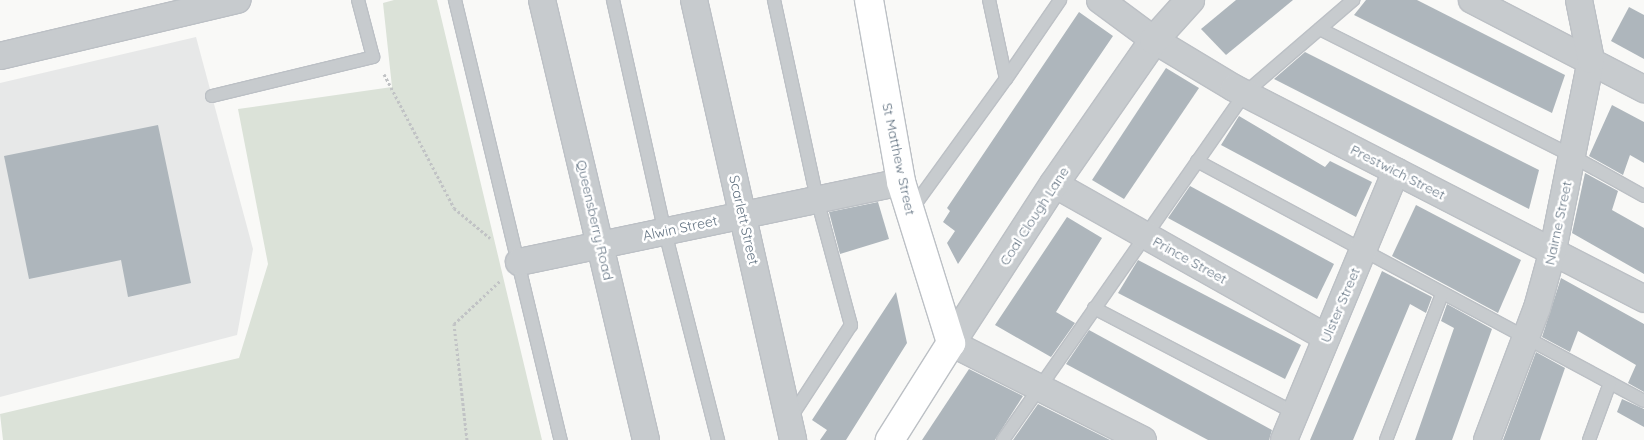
<!DOCTYPE html>
<html>
<head>
<meta charset="utf-8">
<style>
  body { margin:0 }
  #map { position:relative; width:1644px; height:440px; overflow:hidden; background:#f9f9f7; font-family:Quicksand,sans-serif }
  div>[style] { position:absolute }
  .built>* { inset:0; background:#e7e8e8 }
  .green>* { inset:0; background:#dbe2d8 }
  .building>* { inset:0; background:#aeb6bc }
  .path>* { height:3px; margin-top:-1.5px; transform-origin:0; background:repeating-linear-gradient(90deg,#c1c3c5 0 2.5px,transparent 0 5px) }
  .roads { filter:drop-shadow(1px 0 #bcc0c5) drop-shadow(-1px 0 #bcc0c5) drop-shadow(0 1px #bcc0c5) drop-shadow(0 -1px #bcc0c5) }
  .service>* { height:12px; margin:-6px; padding:0 6px; transform-origin:6px; border-radius:6px; background:#c7cbce }
  .minor>* { height:26px; margin:-13px; padding:0 13px; transform-origin:13px; border-radius:13px; background:#c7cbce }
  .tertiary>* { height:28px; margin:-14px; padding:0 14px; transform-origin:14px; border-radius:14px; background:#c7cbce }
  .secondary>* { height:28px; margin:-14px; padding:0 14px; transform-origin:14px; border-radius:14px; background:#fff }
  span { translate:-50% -50%; white-space:nowrap; text-align:center; line-height:1.15; -webkit-text-stroke:5px #fff; paint-order:stroke }
  .street-label { font-size:14px; color:#647483 }
</style>
</head>
<body>
<div id="map">
  <div class="built">
    <i style="clip-path:polygon(196px 37px,253px 249px,237px 335px,0 397px,0 83px)"></i>
  </div>
  <div class="green">
    <i style="clip-path:polygon(394px 0,437px 0,542px 440px,3px 440px,0 414px,239px 358px,268px 264px,238px 109px,392px 87px,383px 3px)"></i>
  </div>
  <div class="building">
    <i style="clip-path:polygon(1236px 0,1293px 0,1226px 55px,1201px 29px)"></i>
    <i style="clip-path:polygon(1366px 0,1417px 0,1565px 75px,1552px 113px,1354px 15px)"></i>
    <i style="clip-path:polygon(1629px 7px,1644px 15px,1644px 59px,1611px 41px)"></i>
    <i style="clip-path:polygon(1079px 12px,1113px 36px,958px 264px,947px 243px,955px 231px,943px 222px,950px 211px,947px 208px)"></i>
    <i style="clip-path:polygon(1305px 52px,1539px 170px,1529px 209px,1274px 79px)"></i>
    <i style="clip-path:polygon(1166px 68px,1199px 88px,1124px 199px,1092px 180px)"></i>
    <i style="clip-path:polygon(1612px 105px,1644px 122px,1644px 163px,1630px 155px,1623px 175px,1589px 156px)"></i>
    <i style="clip-path:polygon(1239px 116px,1325px 167px,1330px 161px,1372px 182px,1356px 217px,1221px 145px)"></i>
    <i style="clip-path:polygon(158px 125px,191px 283px,128px 297px,121px 260px,29px 279px,4px 156px)"></i>
    <i style="clip-path:polygon(1585px 173px,1618px 191px,1612px 210px,1644px 228px,1644px 274px,1572px 233px)"></i>
    <i style="clip-path:polygon(1190px 186px,1334px 264px,1317px 299px,1168px 218px)"></i>
    <i style="clip-path:polygon(878px 202px,889px 239px,840px 254px,829px 212px)"></i>
    <i style="clip-path:polygon(1416px 205px,1521px 260px,1498px 313px,1392px 256px)"></i>
    <i style="clip-path:polygon(1067px 217px,1102px 238px,1056px 312px,1075px 323px,1051px 357px,995px 325px)"></i>
    <i style="clip-path:polygon(1138px 260px,1301px 345px,1285px 379px,1118px 293px)"></i>
    <i style="clip-path:polygon(1382px 271px,1432px 297px,1426px 313px,1410px 304px,1353px 440px,1310px 440px)"></i>
    <i style="clip-path:polygon(1561px 278px,1644px 324px,1644px 392px,1628px 383px,1636px 365px,1578px 331px,1570px 352px,1542px 337px)"></i>
    <i style="clip-path:polygon(896px 292px,907px 343px,846px 440px,820px 440px,827px 430px,812px 420px)"></i>
    <i style="clip-path:polygon(1447px 304px,1492px 329px,1452px 440px,1415px 440px,1454px 328px,1441px 321px)"></i>
    <i style="clip-path:polygon(1089px 330px,1272px 430px,1269px 440px,1208px 440px,1066px 364px)"></i>
    <i style="clip-path:polygon(1536px 352px,1565px 368px,1540px 440px,1503px 440px)"></i>
    <i style="clip-path:polygon(969px 369px,1023px 396px,995px 440px,922px 440px)"></i>
    <i style="clip-path:polygon(1622px 399px,1644px 409px,1644px 427px,1617px 412px)"></i>
    <i style="clip-path:polygon(1038px 404px,1110px 440px,1013px 440px)"></i>
  </div>
  <div class="path">
    <i style="left:384px;top:74px;width:151px;rotate:62.4deg"></i>
    <i style="left:454px;top:208px;width:47px;rotate:39.8deg"></i>
    <i style="left:467px;top:440px;width:117px;rotate:-96.4deg"></i>
    <i style="left:454px;top:324px;width:63px;rotate:-43.1deg"></i>
  </div>
  <div class="roads">
    <div class="service">
      <i style="left:455px;top:0;width:453px;rotate:76.5deg"></i>
      <i style="left:613px;top:0;width:238px;rotate:77.4deg"></i>
      <i style="left:665px;top:232px;width:215px;rotate:75.7deg"></i>
      <i style="left:774px;top:0;width:204px;rotate:77.8deg"></i>
      <i style="left:817px;top:199px;width:131px;rotate:74.9deg"></i>
      <i style="left:851px;top:325px;width:113px;rotate:123.1deg"></i>
      <i style="left:1320px;top:29px;width:282px;rotate:26.7deg"></i>
      <i style="left:1572px;top:156px;width:82px;rotate:29.1deg"></i>
      <i style="left:1006px;top:79px;width:96px;rotate:-55.6deg"></i>
      <i style="left:212px;top:96px;width:166px;rotate:-13.6deg"></i>
      <i style="left:373px;top:57px;width:59px;rotate:-104.7deg"></i>
      <i style="left:1197px;top:161px;width:507px;rotate:28.23deg"></i>
      <i style="left:911px;top:210px;width:162px;rotate:-54.1deg"></i>
      <i style="left:1006px;top:79px;width:81px;rotate:-102.1deg"></i>
      <i style="left:1094px;top:308px;width:227px;rotate:27.6deg"></i>
      <i style="left:1003px;top:440px;width:423px;rotate:-55.1deg"></i>
      <i style="left:1245px;top:93px;width:143px;rotate:-40.7deg"></i>
      <i style="left:1386px;top:440px;width:156px;rotate:-69deg"></i>
      <i style="left:1589px;top:440px;width:61px;rotate:-69.8deg"></i>
    </div>
    <div class="minor">
      <i style="left:542px;top:0;width:452px;rotate:76.7deg"></i>
      <i style="left:694px;top:0;width:451px;rotate:77.3deg"></i>
      <i style="left:1100px;top:0;width:67px;rotate:36.5deg"></i>
      <i style="left:1154px;top:40px;width:93px;rotate:31deg"></i>
      <i style="left:1234px;top:88px;width:461px;rotate:27.2deg"></i>
      <i style="left:1472px;top:0;width:194px;rotate:27.4deg"></i>
      <i style="left:0;top:56px;width:244px;rotate:-13.3deg"></i>
      <i style="left:1054px;top:184px;width:312px;rotate:29.4deg"></i>
      <i style="left:519px;top:262px;width:390px;rotate:-11.8deg"></i>
      <i style="left:951px;top:343px;width:215px;rotate:26.8deg"></i>
      <i style="left:1284px;top:440px;width:291px;rotate:-67.4deg"></i>
      <i style="left:1487px;top:440px;width:141px;rotate:-69.3deg"></i>
      <i style="left:1537px;top:308px;width:60px;rotate:-74.6deg"></i>
      <i style="left:1553px;top:250px;width:194px;rotate:-78.7deg"></i>
      <i style="left:1591px;top:60px;width:61px;rotate:-101.3deg"></i>
    </div>
    <div class="tertiary">
      <i style="left:951px;top:343px;width:189px;rotate:-57.1deg"></i>
      <i style="left:1054px;top:184px;width:175px;rotate:-55.2deg"></i>
      <i style="left:1154px;top:40px;width:54px;rotate:-48deg"></i>
    </div>
    <div class="secondary">
      <i style="left:869px;top:0;width:185px;rotate:80deg"></i>
      <i style="left:901px;top:182px;width:169px;rotate:72.7deg"></i>
      <i style="left:951px;top:343px;width:115px;rotate:122.2deg"></i>
    </div>
  </div>
  <div class="street-label">
    <span style="left:899px;top:159px;rotate:78deg">St Matthew Street</span>
    <span style="left:1398px;top:172px;rotate:27deg">Prestwich Street</span>
    <span style="left:1034px;top:216px;rotate:-57deg">Coal Clough Lane</span>
    <span style="left:595px;top:220px;rotate:77deg">Queensberry Road</span>
    <span style="left:744px;top:220px;rotate:77deg">Scarlett Street</span>
    <span style="left:1558px;top:223px;rotate:-78deg">Nairne Street</span>
    <span style="left:680px;top:228px;rotate:-12deg">Alwin Street</span>
    <span style="left:1190px;top:260px;rotate:29deg">Prince Street</span>
    <span style="left:1340px;top:305px;rotate:-67deg">Ulster Street</span>
  </div>
</div>
</body>
</html>
